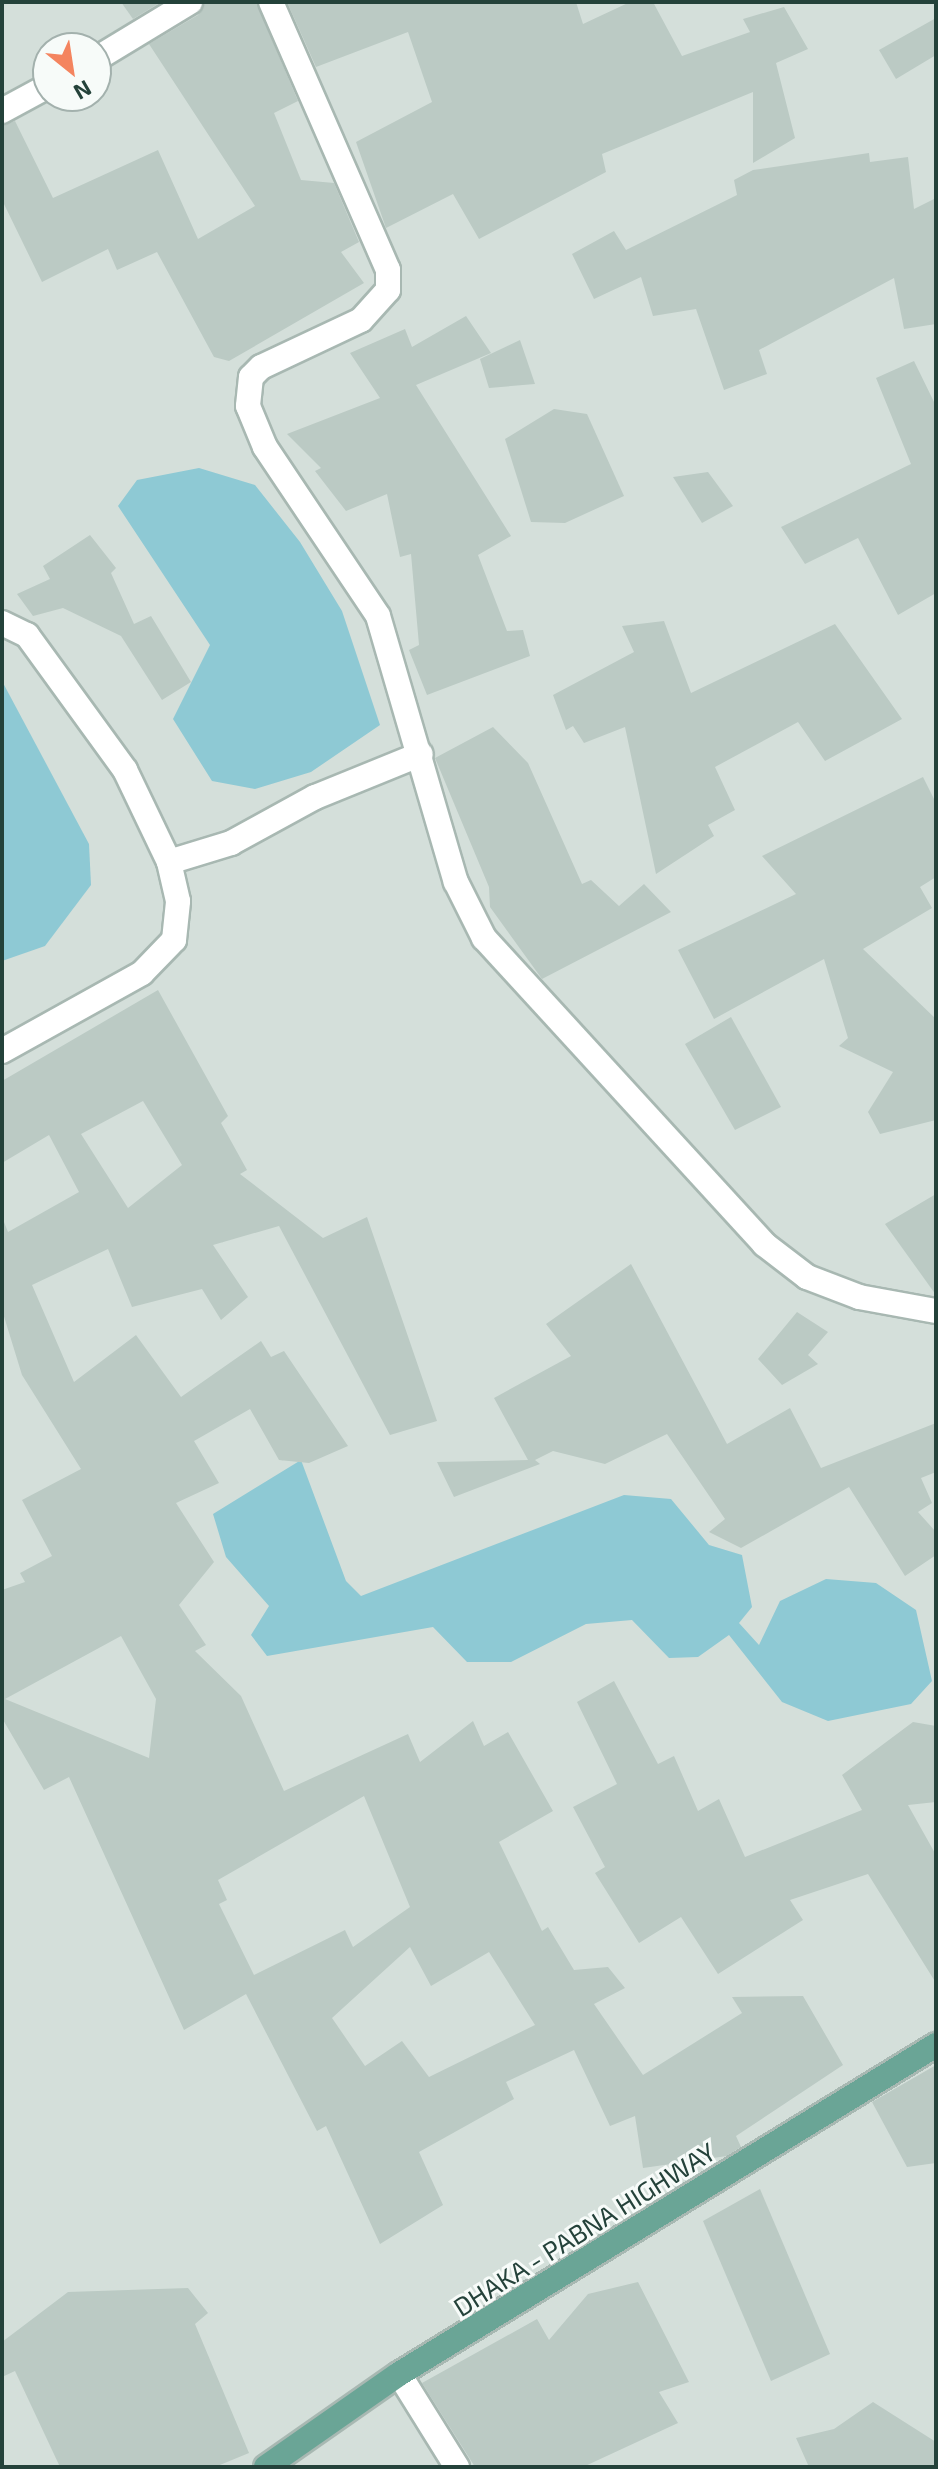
<!DOCTYPE html>
<html>
<head>
<meta charset="utf-8">
<style>
  body { margin:0 }
  #map { position:relative; width:938px; height:2469px; overflow:hidden; background:#e6efeb; font-family:"Exo 2",sans-serif }
  div>[style] { position:absolute }
  .built>* { inset:0; background:#d4dfda }
  .water>* { inset:0; background:#8ec9d4 }
  .building>* { inset:0; background:#bbcac4 }
  .roads { filter:drop-shadow(2px 0 #a8b8b2) drop-shadow(-2px 0 #a8b8b2) drop-shadow(0 2px #a8b8b2) drop-shadow(0 -2px #a8b8b2) }
  .street>* { height:24px; margin:-12px; padding:0 12px; transform-origin:12px; border-radius:12px; background:#fff }
  .primary>* { height:24px; margin:-12px; padding:0 12px; transform-origin:12px; border-radius:12px; background:#6aa596 }
  span { translate:-50% -50%; white-space:nowrap; text-align:center; line-height:1.15; -webkit-text-stroke:6px #f7fbf9; paint-order:stroke }
  .street-label { font-size:26px; color:#24423a }
  .frame { position:absolute; inset:0; border:4px solid #24423a; pointer-events:none }
  .north { position:absolute; left:32px; top:32px; width:80px; height:80px; box-sizing:border-box; background:#f7fbf9; border:2px solid #a3b1ad; border-radius:50%; rotate:150deg; font-size:22px; font-weight:700; line-height:32px; text-align:center; color:#24423a }
  .north::after { content:''; display:block; margin:auto; width:28px; height:36px; background:#f4845f; clip-path:polygon(50% 0,100% 100%,50% 72%,0 100%) }
</style>
</head>
<body>
<div id="map">
  <div class="built">
    <i style="clip-path:polygon(evenodd,2px 2px,936px 2px,936px 2467px,2px 2467px,2px 2px,48px 48px,96px 48px,96px 96px,48px 96px,48px 48px)"></i>
  </div>
  <div class="water">
    <i style="clip-path:polygon(199px 468px,255px 485px,300px 542px,342px 611px,380px 725px,311px 772px,255px 789px,212px 781px,173px 719px,210px 645px,118px 506px,137px 480px)"></i>
    <i style="clip-path:polygon(2px 681px,89px 844px,91px 885px,45px 946px,2px 961px)"></i>
    <i style="clip-path:polygon(301px 1460px,346px 1581px,361px 1596px,624px 1495px,671px 1499px,709px 1545px,742px 1555px,752px 1607px,739px 1623px,759px 1645px,780px 1601px,826px 1579px,876px 1583px,916px 1610px,932px 1681px,911px 1704px,828px 1721px,782px 1702px,729px 1635px,698px 1657px,669px 1658px,632px 1620px,586px 1624px,511px 1662px,467px 1662px,433px 1627px,267px 1656px,251px 1635px,269px 1606px,226px 1557px,213px 1514px)"></i>
  </div>
  <div class="building">
    <i style="clip-path:polygon(121px 2px,161px 2px,133px 19px)"></i>
    <i style="clip-path:polygon(205px 2px,256px 2px,298px 101px,274px 113px,301px 180px,334px 183px,359px 242px,341px 252px,364px 283px,229px 361px,214px 357px,157px 252px,117px 270px,108px 249px,42px 282px,2px 200px,2px 126px,15px 121px,53px 198px,158px 150px,198px 239px,255px 206px,149px 44px,198px 15px)"></i>
    <i style="clip-path:polygon(287px 2px,576px 2px,583px 24px,630px 2px,653px 2px,682px 56px,750px 32px,743px 19px,784px 7px,808px 49px,776px 63px,795px 138px,753px 163px,753px 92px,602px 154px,606px 172px,479px 239px,453px 194px,386px 228px,356px 142px,432px 102px,408px 32px,316px 67px)"></i>
    <i style="clip-path:polygon(936px 18px,936px 55px,896px 79px,879px 50px)"></i>
    <i style="clip-path:polygon(869px 153px,870px 162px,908px 157px,914px 209px,936px 198px,936px 324px,904px 329px,894px 278px,759px 350px,767px 374px,724px 390px,696px 309px,653px 316px,641px 277px,594px 299px,572px 254px,614px 231px,626px 250px,737px 195px,734px 180px,753px 170px)"></i>
    <i style="clip-path:polygon(466px 316px,491px 353px,416px 385px,511px 536px,478px 555px,507px 631px,523px 630px,530px 656px,427px 695px,409px 650px,419px 645px,411px 554px,400px 557px,387px 494px,346px 511px,315px 471px,321px 468px,287px 434px,380px 398px,350px 353px,405px 329px,412px 347px)"></i>
    <i style="clip-path:polygon(520px 340px,535px 384px,489px 388px,480px 359px)"></i>
    <i style="clip-path:polygon(914px 361px,936px 406px,936px 593px,898px 615px,858px 538px,805px 564px,781px 527px,911px 464px,876px 378px)"></i>
    <i style="clip-path:polygon(554px 409px,587px 414px,624px 496px,565px 523px,531px 522px,505px 439px)"></i>
    <i style="clip-path:polygon(708px 472px,733px 506px,702px 523px,673px 477px)"></i>
    <i style="clip-path:polygon(90px 535px,116px 568px,111px 573px,134px 624px,151px 616px,191px 682px,162px 700px,121px 636px,63px 608px,33px 616px,17px 594px,50px 579px,43px 566px)"></i>
    <i style="clip-path:polygon(664px 621px,691px 693px,835px 624px,902px 719px,825px 761px,798px 722px,715px 767px,735px 810px,708px 825px,714px 836px,656px 874px,625px 727px,584px 743px,573px 726px,566px 730px,553px 695px,634px 652px,622px 626px)"></i>
    <i style="clip-path:polygon(493px 727px,528px 763px,582px 884px,591px 880px,619px 906px,644px 884px,671px 912px,542px 979px,490px 907px,489px 887px,435px 758px)"></i>
    <i style="clip-path:polygon(923px 777px,936px 803px,936px 877px,920px 887px,932px 908px,863px 949px,936px 1019px,936px 1120px,880px 1134px,868px 1112px,893px 1072px,839px 1046px,848px 1038px,824px 959px,714px 1019px,678px 950px,796px 894px,762px 856px)"></i>
    <i style="clip-path:polygon(evenodd,158px 990px,228px 1116px,221px 1123px,247px 1170px,240px 1174px,323px 1238px,367px 1217px,437px 1421px,390px 1435px,279px 1226px,213px 1245px,248px 1297px,221px 1320px,202px 1289px,132px 1307px,108px 1249px,32px 1285px,74px 1382px,136px 1335px,181px 1397px,261px 1341px,271px 1357px,284px 1351px,348px 1446px,309px 1463px,279px 1460px,250px 1409px,194px 1441px,219px 1483px,176px 1503px,214px 1562px,179px 1605px,206px 1645px,195px 1651px,241px 1696px,284px 1791px,408px 1734px,420px 1762px,473px 1721px,484px 1746px,508px 1732px,553px 1811px,499px 1842px,542px 1931px,548px 1927px,574px 1970px,608px 1967px,625px 1988px,594px 2004px,643px 2075px,742px 2013px,732px 1997px,803px 1996px,843px 2065px,736px 2136px,741px 2147px,727px 2156px,643px 2168px,635px 2116px,610px 2126px,574px 2050px,506px 2082px,514px 2099px,419px 2152px,443px 2205px,380px 2244px,326px 2126px,317px 2131px,246px 1994px,184px 2030px,69px 1777px,44px 1790px,2px 1718px,2px 1590px,25px 1582px,20px 1573px,52px 1556px,22px 1500px,81px 1469px,22px 1375px,2px 1310px,2px 1217px,8px 1232px,79px 1192px,49px 1135px,2px 1163px,2px 1081px,158px 990px,143px 1101px,182px 1165px,128px 1208px,81px 1134px,143px 1101px,158px 990px,121px 1636px,156px 1699px,149px 1758px,5px 1699px,121px 1636px,158px 990px,364px 1796px,410px 1907px,353px 1947px,345px 1930px,254px 1975px,219px 1904px,227px 1900px,218px 1880px,364px 1796px,158px 990px,410px 1947px,431px 1986px,489px 1952px,535px 2025px,429px 2077px,402px 2041px,365px 2066px,332px 2018px,410px 1947px)"></i>
    <i style="clip-path:polygon(731px 1017px,781px 1107px,735px 1130px,685px 1044px)"></i>
    <i style="clip-path:polygon(936px 1194px,936px 1295px,885px 1224px)"></i>
    <i style="clip-path:polygon(631px 1264px,727px 1444px,790px 1408px,821px 1468px,936px 1423px,936px 1472px,921px 1478px,932px 1503px,918px 1512px,936px 1532px,936px 1555px,905px 1576px,849px 1487px,741px 1548px,709px 1532px,725px 1519px,667px 1434px,605px 1464px,553px 1451px,535px 1460px,540px 1464px,454px 1497px,437px 1462px,528px 1460px,494px 1398px,571px 1356px,546px 1324px)"></i>
    <i style="clip-path:polygon(797px 1312px,828px 1332px,808px 1355px,818px 1364px,782px 1385px,758px 1359px)"></i>
    <i style="clip-path:polygon(614px 1681px,658px 1764px,674px 1756px,698px 1811px,719px 1799px,745px 1857px,862px 1810px,842px 1775px,913px 1722px,936px 1726px,936px 1802px,908px 1805px,936px 1855px,936px 1983px,868px 1874px,790px 1900px,803px 1920px,718px 1974px,681px 1917px,639px 1943px,595px 1873px,605px 1867px,573px 1807px,617px 1784px,577px 1702px)"></i>
    <i style="clip-path:polygon(936px 2065px,936px 2163px,907px 2167px,872px 2102px)"></i>
    <i style="clip-path:polygon(760px 2189px,830px 2354px,771px 2381px,703px 2221px)"></i>
    <i style="clip-path:polygon(638px 2282px,689px 2382px,659px 2392px,678px 2423px,583px 2467px,475px 2467px,422px 2383px,537px 2319px,549px 2340px,588px 2294px)"></i>
    <i style="clip-path:polygon(188px 2288px,208px 2313px,195px 2324px,249px 2453px,215px 2467px,60px 2467px,15px 2371px,2px 2377px,2px 2342px,68px 2292px)"></i>
    <i style="clip-path:polygon(873px 2402px,936px 2442px,936px 2467px,809px 2467px,796px 2438px,834px 2429px)"></i>
  </div>
  <div class="roads">
    <div class="street">
      <i style="left:271px;top:2px;width:292px;rotate:66.4deg"></i>
      <i style="left:388px;top:270px;width:20px;rotate:90deg"></i>
      <i style="left:388px;top:290px;width:40px;rotate:132deg"></i>
      <i style="left:361px;top:320px;width:110px;rotate:154.8deg"></i>
      <i style="left:261px;top:367px;width:14px;rotate:135deg"></i>
      <i style="left:251px;top:377px;width:29px;rotate:96deg"></i>
      <i style="left:248px;top:406px;width:44px;rotate:67.5deg"></i>
      <i style="left:265px;top:447px;width:203px;rotate:56.2deg"></i>
      <i style="left:378px;top:616px;width:277px;rotate:73.7deg"></i>
      <i style="left:456px;top:882px;width:63px;rotate:63.4deg"></i>
      <i style="left:484px;top:938px;width:415px;rotate:47.5deg"></i>
      <i style="left:764px;top:1244px;width:54px;rotate:37.5deg"></i>
      <i style="left:807px;top:1277px;width:56px;rotate:21deg"></i>
      <i style="left:859px;top:1297px;width:78px;rotate:10.3deg"></i>
      <i style="left:96px;top:59px;width:110px;rotate:-31.2deg"></i>
      <i style="left:2px;top:111px;width:52px;rotate:-28.5deg"></i>
      <i style="left:2px;top:623px;width:28px;rotate:26deg"></i>
      <i style="left:27px;top:635px;width:167px;rotate:54deg"></i>
      <i style="left:125px;top:770px;width:102px;rotate:64.4deg"></i>
      <i style="left:2px;top:1051px;width:160px;rotate:-29.1deg"></i>
      <i style="left:142px;top:973px;width:46px;rotate:-45.9deg"></i>
      <i style="left:174px;top:940px;width:39px;rotate:-84deg"></i>
      <i style="left:178px;top:901px;width:40px;rotate:-103deg"></i>
      <i style="left:169px;top:862px;width:65px;rotate:-17deg"></i>
      <i style="left:231px;top:843px;width:96px;rotate:-28.7deg"></i>
      <i style="left:315px;top:797px;width:114px;rotate:-22.1deg"></i>
      <i style="left:399px;top:2374px;width:110px;rotate:58.1deg"></i>
    </div>
    <div class="primary">
      <i style="left:266px;top:2467px;width:162px;rotate:-35deg"></i>
      <i style="left:399px;top:2374px;width:630px;rotate:-31.49deg"></i>
    </div>
  </div>
  <div class="street-label">
    <span style="left:584px;top:2229px;rotate:-32deg">DHAKA - PABNA HIGHWAY</span>
  </div>
  <div class="frame"></div>
  <div class="north">N</div>
</div>
</body>
</html>
